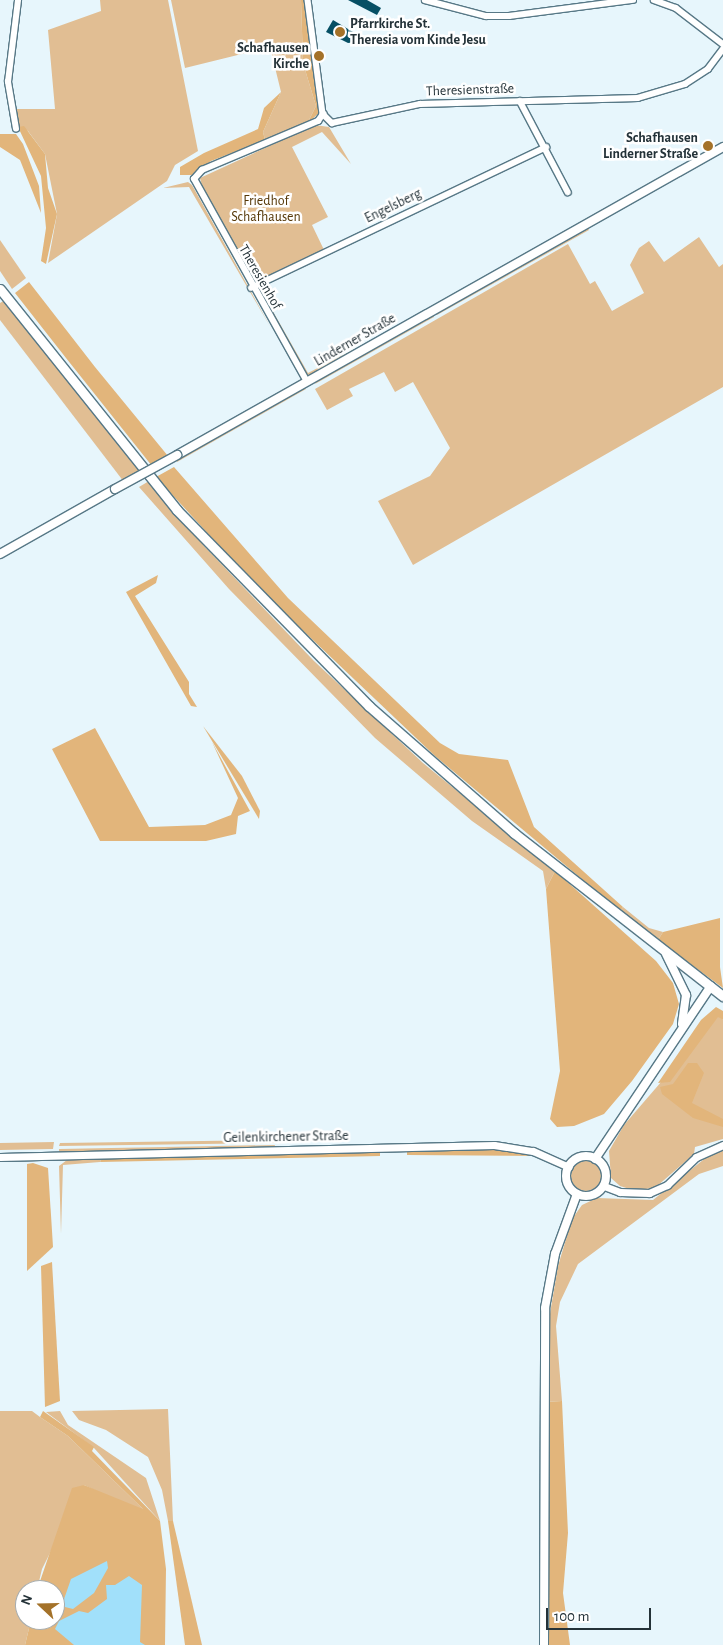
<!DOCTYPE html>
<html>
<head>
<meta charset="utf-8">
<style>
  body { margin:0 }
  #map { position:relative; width:723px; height:1645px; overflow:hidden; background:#e7f6fc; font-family:"Alegreya Sans",sans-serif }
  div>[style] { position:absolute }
  .green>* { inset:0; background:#e1be93 }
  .round { border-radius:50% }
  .forest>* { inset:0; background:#e2b57b }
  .water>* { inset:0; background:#a1e0fa }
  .building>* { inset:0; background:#064f64 }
  .roads { filter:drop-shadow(1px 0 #577886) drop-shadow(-1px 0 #577886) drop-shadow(0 1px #577886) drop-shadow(0 -1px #577886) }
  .minor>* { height:5.5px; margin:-2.75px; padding:0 2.75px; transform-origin:2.75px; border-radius:2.75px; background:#fff }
  .tertiary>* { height:7px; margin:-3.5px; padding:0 3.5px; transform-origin:3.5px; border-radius:3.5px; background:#fff }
  .secondary>* { height:8px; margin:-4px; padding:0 4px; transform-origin:4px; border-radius:4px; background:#fff }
  .secondary>.ring { margin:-4px; padding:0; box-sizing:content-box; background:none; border:8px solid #fff; border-radius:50% }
  .primary>* { height:9px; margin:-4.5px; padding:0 4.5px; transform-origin:4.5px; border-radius:4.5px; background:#fff }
  .bridges { filter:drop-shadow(1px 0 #577886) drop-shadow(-1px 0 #577886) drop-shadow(0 1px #577886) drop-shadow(0 -1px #577886) }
  .secondary-bridge>* { height:8px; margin:-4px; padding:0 4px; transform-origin:4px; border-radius:4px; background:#fff }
  .dots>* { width:14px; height:14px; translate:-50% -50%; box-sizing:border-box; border:2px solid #fff; border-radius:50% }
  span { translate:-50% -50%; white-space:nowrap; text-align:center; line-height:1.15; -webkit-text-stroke:5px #fff; paint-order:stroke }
  .poi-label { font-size:14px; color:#243238; font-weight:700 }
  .left { translate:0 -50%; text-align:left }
  .right { translate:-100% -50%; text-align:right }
  .street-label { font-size:14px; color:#243238 }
  .park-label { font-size:14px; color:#553707 }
  .north { position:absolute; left:15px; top:1580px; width:50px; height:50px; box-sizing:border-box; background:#fff; border:1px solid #a7adaf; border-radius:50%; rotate:291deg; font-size:14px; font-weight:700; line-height:20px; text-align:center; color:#243238 }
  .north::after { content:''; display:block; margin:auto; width:18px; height:22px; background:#a47229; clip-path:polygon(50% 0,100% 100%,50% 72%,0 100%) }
  .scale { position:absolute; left:546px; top:1608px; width:105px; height:22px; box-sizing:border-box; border:2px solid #243238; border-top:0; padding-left:6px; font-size:15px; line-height:18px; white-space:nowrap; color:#243238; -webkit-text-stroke:4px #fff; paint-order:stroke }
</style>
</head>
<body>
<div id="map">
  <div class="green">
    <i style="clip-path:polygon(100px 0,168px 0,198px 151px,175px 165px,167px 181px,48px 263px,57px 214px,45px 154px,28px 131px,18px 127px,13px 109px,55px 109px,48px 30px,101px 11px)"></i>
    <i style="clip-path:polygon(171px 0,301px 0,303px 63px,316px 106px,307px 124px,265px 140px,263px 132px,281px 92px,270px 47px,185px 68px)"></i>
    <i style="clip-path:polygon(315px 125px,329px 127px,351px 164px,322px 132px,292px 147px,328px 217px,312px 225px,325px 252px,253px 285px,204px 194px,200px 178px)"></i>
    <i style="clip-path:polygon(188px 182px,192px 185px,271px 328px,189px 187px,163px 188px)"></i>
    <i style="clip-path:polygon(588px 228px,589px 230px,437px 315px,436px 313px)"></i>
    <i style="clip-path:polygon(699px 237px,719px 267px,723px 264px,723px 387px,413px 565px,378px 501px,430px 476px,450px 448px,413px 382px,395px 392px,384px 372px,349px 389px,353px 396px,327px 410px,315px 389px,568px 244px,590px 284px,595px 281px,612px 311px,644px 293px,630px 265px,639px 248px,649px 241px,664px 262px)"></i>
    <i style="clip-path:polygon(0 240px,26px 278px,12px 289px,0 271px)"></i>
    <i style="clip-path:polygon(259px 287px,308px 373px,430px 310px,312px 377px,307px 374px,256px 290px)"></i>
    <i style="clip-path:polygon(5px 300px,142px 472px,124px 482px,0 320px,0 303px)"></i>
    <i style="clip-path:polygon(434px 315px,434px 317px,315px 384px,317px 381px)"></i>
    <i style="clip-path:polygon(304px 388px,306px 389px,177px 462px,177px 460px)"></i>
    <i style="clip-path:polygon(149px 481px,205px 547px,314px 661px,423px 763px,555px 871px,546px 889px,543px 871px,472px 821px,375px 738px,229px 589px,139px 487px)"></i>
    <i style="clip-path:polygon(623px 907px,649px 928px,663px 932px,658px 940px,620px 911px)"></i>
    <i style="clip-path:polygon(718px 1016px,723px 1020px,723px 1139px,695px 1147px,694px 1154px,656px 1187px,636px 1191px,620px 1186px,611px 1178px,609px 1151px,624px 1125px)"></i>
    <i style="clip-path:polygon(275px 1140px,275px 1143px,59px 1146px,60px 1143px)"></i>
    <i style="clip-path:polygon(54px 1142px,53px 1149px,0 1150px,0 1143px)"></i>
    <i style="clip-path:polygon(275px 1145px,274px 1148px,59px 1152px,59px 1149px)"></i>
    <i style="clip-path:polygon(723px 1149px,723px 1166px,699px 1174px,578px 1264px,560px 1302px,556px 1326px,562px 1401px,544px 1402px,546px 1337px,558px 1266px,572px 1219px,582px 1205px,597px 1198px,653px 1200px,708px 1156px)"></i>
    <i style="clip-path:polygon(102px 1158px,100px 1162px,63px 1165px,61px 1234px,59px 1166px,67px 1160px)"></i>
    <i class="round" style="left:571px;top:1161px;width:30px;height:30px"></i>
    <i style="clip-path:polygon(168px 1409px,173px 1521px,168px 1521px,162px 1490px,148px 1457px,106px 1430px,79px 1420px,72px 1411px)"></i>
    <i style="clip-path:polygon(0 1411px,32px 1411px,40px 1417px,68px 1436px,143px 1509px,140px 1512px,84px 1485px,42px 1569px,37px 1590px,25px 1590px,25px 1620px,31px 1620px,25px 1645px,0 1645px)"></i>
    <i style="clip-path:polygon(60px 1411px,68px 1425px,146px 1478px,160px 1521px,94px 1448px,46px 1412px)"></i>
  </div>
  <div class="forest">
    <i style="clip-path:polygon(301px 0,306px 0,321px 111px,307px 124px,316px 106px,303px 63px)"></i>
    <i style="clip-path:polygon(281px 92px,263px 132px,265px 140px,211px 161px,193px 175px,180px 175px,180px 167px,204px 153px,258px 129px,264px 108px)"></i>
    <i style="clip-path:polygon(24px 126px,45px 154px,48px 188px,57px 214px,46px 264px,41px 261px,46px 228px,41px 176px,18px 127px)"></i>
    <i style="clip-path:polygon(0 134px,16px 134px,23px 144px,39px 186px,41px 213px,20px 160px,0 147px)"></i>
    <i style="clip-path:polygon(29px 282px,95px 367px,168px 456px,152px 466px,66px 358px,15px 293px)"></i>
    <i style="clip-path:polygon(174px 467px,288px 598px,440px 743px,459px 754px,508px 760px,534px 827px,623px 907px,620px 911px,435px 756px,256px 586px,156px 477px)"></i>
    <i style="clip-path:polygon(158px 575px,156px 583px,135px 596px,189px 682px,189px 694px,197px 707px,191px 706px,126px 592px)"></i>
    <i style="clip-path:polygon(203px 726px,242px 776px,260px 811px,259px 819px)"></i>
    <i style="clip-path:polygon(95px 728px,149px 827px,205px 825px,231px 815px,238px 798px,212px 742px,250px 811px,238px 816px,236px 834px,206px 841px,100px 841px,52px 749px)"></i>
    <i style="clip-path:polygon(555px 871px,656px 961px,673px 983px,679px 1004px,673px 1024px,632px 1081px,604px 1114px,574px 1126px,557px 1127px,550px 1119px,560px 1071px,546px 889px)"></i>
    <i style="clip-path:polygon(720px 918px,720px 967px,723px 988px,658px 940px,663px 932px)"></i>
    <i style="clip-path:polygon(716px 1007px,723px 1011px,723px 1020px,718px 1017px,670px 1082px,658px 1083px,701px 1020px)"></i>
    <i style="clip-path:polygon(688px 1063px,697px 1063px,704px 1073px,692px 1103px,723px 1119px,723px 1127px,693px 1118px,662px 1094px,660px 1087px,673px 1084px)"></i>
    <i style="clip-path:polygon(497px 1148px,536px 1156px,407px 1155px,407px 1150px)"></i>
    <i style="clip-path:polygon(380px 1152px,380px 1156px,100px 1162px,102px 1158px)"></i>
    <i style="clip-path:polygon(33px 1163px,48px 1168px,53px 1247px,27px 1271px,27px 1164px)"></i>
    <i style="clip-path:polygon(52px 1262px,60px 1401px,45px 1407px,41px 1266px)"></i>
    <i style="clip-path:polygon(562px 1401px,568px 1533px,563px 1593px,570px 1645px,547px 1645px,544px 1402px)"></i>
    <i style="clip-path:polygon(43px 1411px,94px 1447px,92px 1451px,160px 1521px,166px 1569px,165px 1645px,25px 1645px,31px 1620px,55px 1620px,55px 1590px,37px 1590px,72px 1488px,84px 1485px,143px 1509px,68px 1436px,40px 1417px)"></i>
    <i style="clip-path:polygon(168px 1521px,173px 1521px,202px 1645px,185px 1645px)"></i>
  </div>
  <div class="water">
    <i style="clip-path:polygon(107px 1561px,108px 1568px,94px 1593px,73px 1609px,65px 1607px,63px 1602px,71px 1579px)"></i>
    <i style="clip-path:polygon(129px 1576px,142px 1585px,140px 1642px,145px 1645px,74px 1645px,55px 1629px,59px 1621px,79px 1611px,88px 1613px,107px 1599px,106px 1585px,115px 1585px)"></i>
  </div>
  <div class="building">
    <i style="clip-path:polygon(348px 0,367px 0,381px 8px,377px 15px)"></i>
    <i style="clip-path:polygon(333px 20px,353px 32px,356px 42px,348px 43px,326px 32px)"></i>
  </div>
  <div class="roads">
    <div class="minor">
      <i style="left:308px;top:0;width:115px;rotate:82.5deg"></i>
      <i style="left:323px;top:114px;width:13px;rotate:45deg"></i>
      <i style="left:332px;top:123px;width:90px;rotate:-12.2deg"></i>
      <i style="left:420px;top:104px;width:218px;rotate:-1.6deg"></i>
      <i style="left:638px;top:98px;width:49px;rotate:-16.6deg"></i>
      <i style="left:685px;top:84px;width:27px;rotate:-33deg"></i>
      <i style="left:708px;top:69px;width:25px;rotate:-53deg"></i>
      <i style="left:425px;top:0;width:63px;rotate:14.7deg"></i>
      <i style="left:486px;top:16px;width:23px"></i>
      <i style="left:509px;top:16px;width:125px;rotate:-7.4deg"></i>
      <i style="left:654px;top:0;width:23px;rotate:20deg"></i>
      <i style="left:676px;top:8px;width:59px;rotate:37.5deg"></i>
      <i style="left:520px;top:101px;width:103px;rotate:62.2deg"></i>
      <i style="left:16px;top:129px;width:48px;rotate:-99.7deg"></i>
      <i style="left:8px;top:82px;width:83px;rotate:-83deg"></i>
      <i style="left:251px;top:288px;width:327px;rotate:-25.5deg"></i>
      <i style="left:307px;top:382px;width:232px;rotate:-119.1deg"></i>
      <i style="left:194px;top:179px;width:12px;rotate:-48deg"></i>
      <i style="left:202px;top:170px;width:126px;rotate:-22.9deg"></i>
      <i style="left:318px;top:121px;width:9px;rotate:-54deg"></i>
    </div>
    <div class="tertiary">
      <i style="left:0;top:1157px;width:494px;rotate:-1.4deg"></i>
      <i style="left:494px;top:1145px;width:39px;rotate:9deg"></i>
      <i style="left:533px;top:1151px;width:39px;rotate:24deg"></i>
      <i style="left:604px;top:1186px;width:17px;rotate:21deg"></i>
      <i style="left:620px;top:1192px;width:29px;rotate:2deg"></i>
      <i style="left:649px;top:1193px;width:20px;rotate:-24deg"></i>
      <i style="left:667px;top:1185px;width:40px;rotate:-44deg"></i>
      <i style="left:696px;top:1157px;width:30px;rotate:-24deg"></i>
    </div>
    <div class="secondary">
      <i style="left:177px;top:455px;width:627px;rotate:-29.43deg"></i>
      <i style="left:0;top:554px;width:132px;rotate:-29.5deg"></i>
      <i style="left:666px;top:954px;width:46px;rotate:64deg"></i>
      <i style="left:686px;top:995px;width:29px;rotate:98deg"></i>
      <i class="ring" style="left:566px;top:1156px;width:32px;height:32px"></i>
      <i style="left:595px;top:1159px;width:208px;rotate:-56.2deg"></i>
      <i style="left:544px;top:1645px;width:337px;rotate:-89.8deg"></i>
      <i style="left:545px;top:1308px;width:55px;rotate:-79.5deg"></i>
      <i style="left:555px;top:1254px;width:64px;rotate:-69.9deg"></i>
    </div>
    <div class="primary">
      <i style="left:0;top:289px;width:283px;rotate:51.3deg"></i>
      <i style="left:177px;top:510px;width:274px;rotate:45.6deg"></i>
      <i style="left:369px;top:706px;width:193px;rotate:41.2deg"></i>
      <i style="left:514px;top:833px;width:265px;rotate:38deg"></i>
    </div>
  </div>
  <div class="bridges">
    <div class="secondary-bridge">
      <i style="left:115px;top:489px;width:71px;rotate:-28.7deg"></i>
    </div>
  </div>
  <div class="dots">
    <i style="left:340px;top:32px;background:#a47229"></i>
    <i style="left:319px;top:56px;background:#a47229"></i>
    <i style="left:708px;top:146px;background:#a47229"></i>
  </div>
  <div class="poi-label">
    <span class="left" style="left:350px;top:32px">Pfarrkirche St.<br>Theresia vom Kinde Jesu</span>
    <span class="right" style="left:309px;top:56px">Schafhausen<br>Kirche</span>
    <span class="right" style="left:698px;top:146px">Schafhausen<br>Linderner Straße</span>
  </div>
  <div class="street-label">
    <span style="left:470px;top:90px;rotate:-2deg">Theresienstraße</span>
    <span style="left:393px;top:206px;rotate:-26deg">Engelsberg</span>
    <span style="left:260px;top:277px;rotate:60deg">Theresienhof</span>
    <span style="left:355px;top:340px;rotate:-30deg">Linderner Straße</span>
    <span style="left:286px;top:1137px;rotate:-1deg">Geilenkirchener Straße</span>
  </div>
  <div class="park-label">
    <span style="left:266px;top:209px">Friedhof<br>Schafhausen</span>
  </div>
  <div class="north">N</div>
  <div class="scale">100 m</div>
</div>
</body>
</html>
